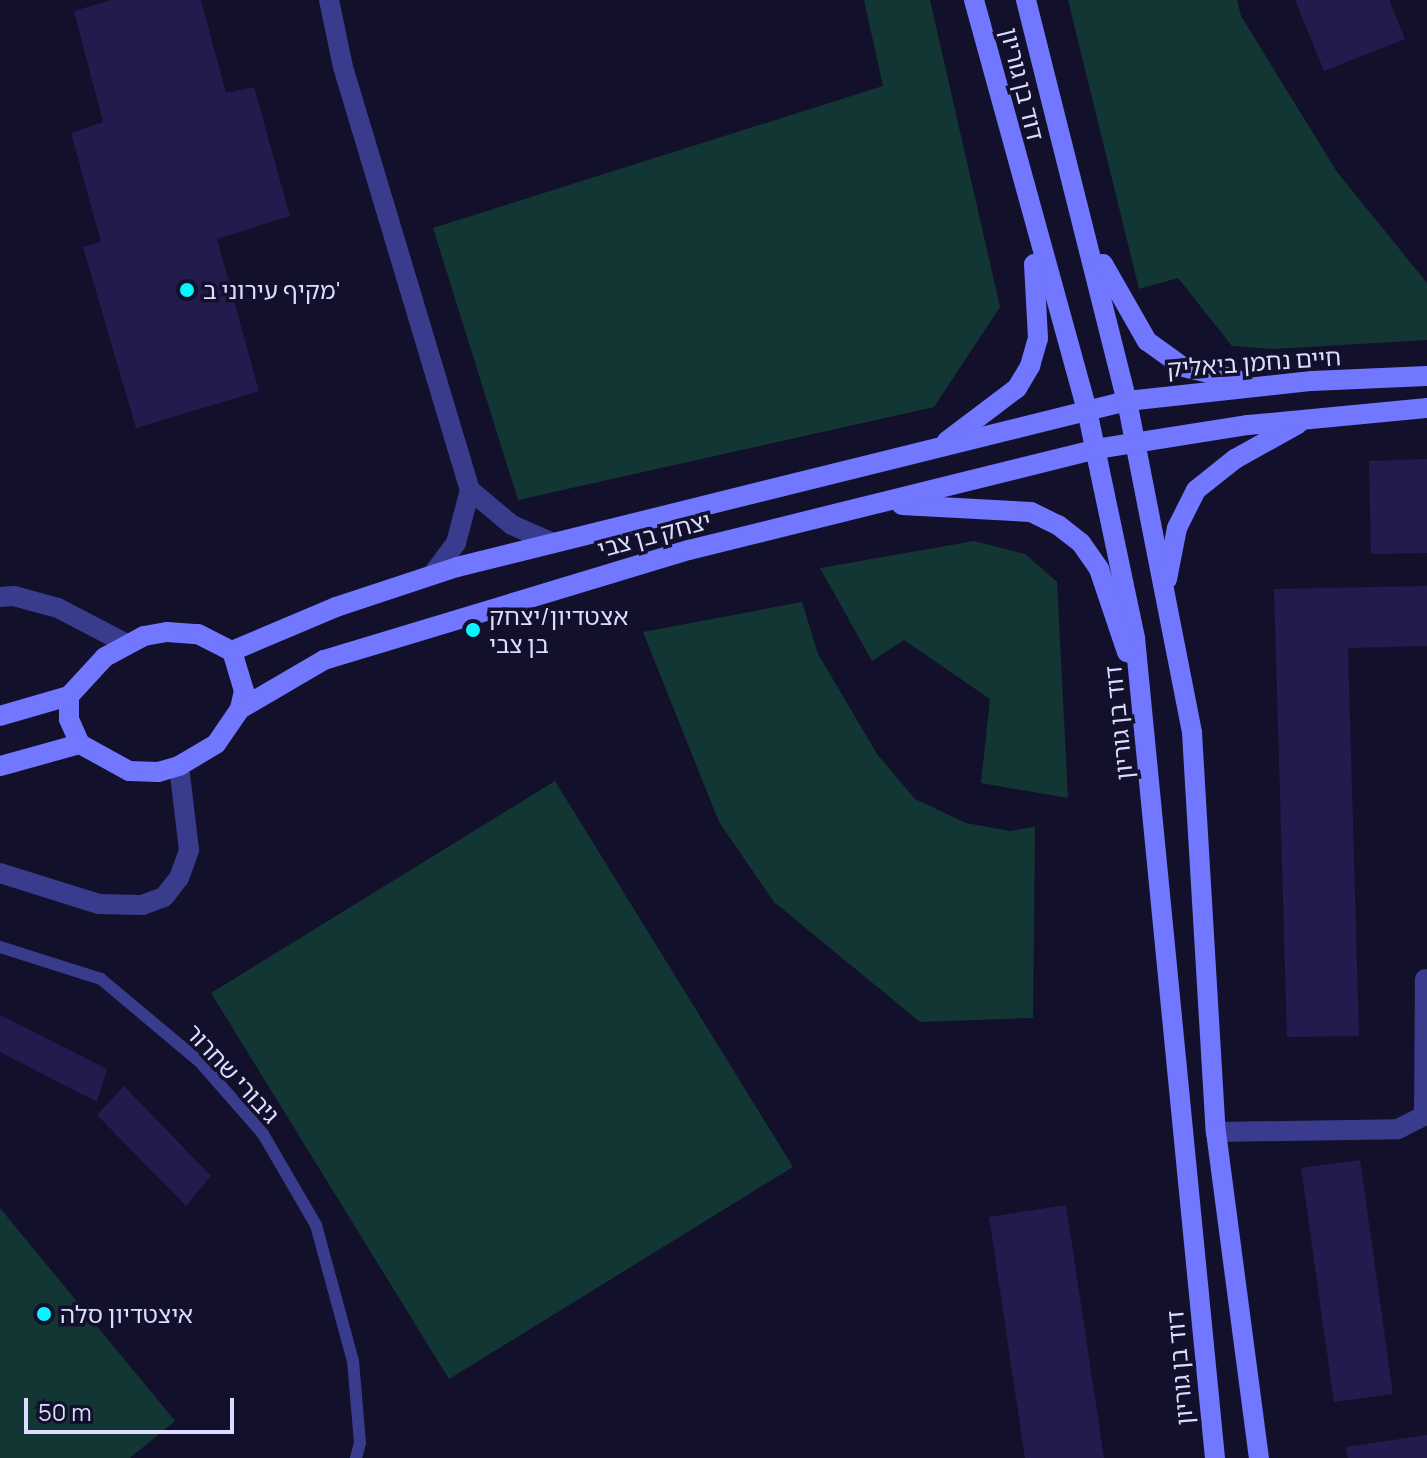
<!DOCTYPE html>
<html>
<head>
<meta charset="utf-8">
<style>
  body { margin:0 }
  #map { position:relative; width:1427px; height:1458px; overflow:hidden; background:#13102c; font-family:Manrope,"Noto Sans Hebrew",sans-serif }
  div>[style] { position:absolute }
  .green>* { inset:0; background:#123633 }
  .building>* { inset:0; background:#221b4e }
  .lane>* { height:12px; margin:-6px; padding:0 6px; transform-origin:6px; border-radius:6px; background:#393b8d }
  .street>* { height:20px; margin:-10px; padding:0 10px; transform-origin:10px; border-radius:10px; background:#393b8d }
  .secondary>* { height:20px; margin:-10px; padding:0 10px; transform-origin:10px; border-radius:10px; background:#7277ff }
  .dots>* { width:22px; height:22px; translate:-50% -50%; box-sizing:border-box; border:4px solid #13102c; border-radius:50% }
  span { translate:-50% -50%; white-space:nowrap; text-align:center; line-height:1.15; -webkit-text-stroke:7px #13102c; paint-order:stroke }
  .street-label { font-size:24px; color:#dddbff }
  .poi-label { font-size:24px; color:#dddbff }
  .left { translate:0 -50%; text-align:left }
  .scale { position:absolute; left:24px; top:1398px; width:210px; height:36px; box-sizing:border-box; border:4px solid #dddbff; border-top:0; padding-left:10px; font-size:24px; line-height:28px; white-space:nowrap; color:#dddbff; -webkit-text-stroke:6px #13102c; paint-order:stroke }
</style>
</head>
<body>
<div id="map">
  <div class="green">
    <i style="clip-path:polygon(864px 0,930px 0,1000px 307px,934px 407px,518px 500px,433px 228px,883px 86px)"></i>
    <i style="clip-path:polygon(1068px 0,1237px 0,1241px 16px,1337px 172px,1427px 283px,1427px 340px,1272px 349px,1232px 346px,1178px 278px,1139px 289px)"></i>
    <i style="clip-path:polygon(974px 541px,1025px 554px,1057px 582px,1068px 798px,981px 783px,990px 699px,904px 640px,872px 661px,820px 568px)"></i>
    <i style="clip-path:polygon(802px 602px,818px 654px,877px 754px,915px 799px,966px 823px,1010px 831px,1035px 827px,1033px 1018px,920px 1022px,774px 902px,719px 822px,643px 632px)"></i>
    <i style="clip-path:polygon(555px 781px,793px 1167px,449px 1379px,211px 993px)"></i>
    <i style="clip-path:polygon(0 1208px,175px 1421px,130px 1458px,0 1458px)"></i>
  </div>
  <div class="building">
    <i style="clip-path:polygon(111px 0,201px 0,226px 93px,254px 87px,290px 216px,217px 239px,259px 391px,136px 428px,83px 247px,101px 242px,71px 133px,103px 122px,74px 11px)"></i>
    <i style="clip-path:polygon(1295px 0,1389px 0,1405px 39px,1324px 71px)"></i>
    <i style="clip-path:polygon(1427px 459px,1427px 553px,1371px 554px,1369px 461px)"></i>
    <i style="clip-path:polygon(1427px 586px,1427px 646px,1348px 648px,1359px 1036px,1287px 1037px,1274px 589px)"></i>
    <i style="clip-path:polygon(0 1015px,107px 1069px,97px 1102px,0 1052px)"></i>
    <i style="clip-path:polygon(124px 1086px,211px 1176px,186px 1206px,97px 1115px)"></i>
    <i style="clip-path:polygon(1360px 1160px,1393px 1394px,1334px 1402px,1301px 1168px)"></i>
    <i style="clip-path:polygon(1066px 1205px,1104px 1458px,1025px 1458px,989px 1217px)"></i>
    <i style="clip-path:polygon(1427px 1435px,1427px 1458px,1348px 1458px,1346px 1447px)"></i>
  </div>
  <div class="lane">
    <i style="left:0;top:947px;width:106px;rotate:17.6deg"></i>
    <i style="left:101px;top:979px;width:129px;rotate:40deg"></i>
    <i style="left:200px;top:1062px;width:96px;rotate:48.8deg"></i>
    <i style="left:263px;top:1134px;width:105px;rotate:59.8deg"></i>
    <i style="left:316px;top:1225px;width:141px;rotate:74.8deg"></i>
    <i style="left:353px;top:1361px;width:82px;rotate:85.1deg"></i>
    <i style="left:360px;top:1443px;width:16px;rotate:105deg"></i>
  </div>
  <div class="street">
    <i style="left:329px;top:0;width:68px;rotate:78.2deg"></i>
    <i style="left:343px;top:67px;width:442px;rotate:73.3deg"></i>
    <i style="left:470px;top:490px;width:55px;rotate:39.8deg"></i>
    <i style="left:512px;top:525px;width:45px;rotate:23.7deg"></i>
    <i style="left:432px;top:575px;width:40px;rotate:-53deg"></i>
    <i style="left:456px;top:543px;width:55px;rotate:-75.2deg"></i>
    <i style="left:0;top:597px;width:14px;rotate:-4deg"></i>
    <i style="left:14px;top:596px;width:46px;rotate:15.3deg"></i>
    <i style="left:58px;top:608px;width:78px;rotate:27.6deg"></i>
    <i style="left:0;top:873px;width:104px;rotate:17.4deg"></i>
    <i style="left:99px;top:904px;width:43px;rotate:1.3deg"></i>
    <i style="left:142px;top:905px;width:23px;rotate:-20deg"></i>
    <i style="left:164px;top:897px;width:24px;rotate:-52deg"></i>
    <i style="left:179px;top:878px;width:30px;rotate:-70deg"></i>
    <i style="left:189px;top:850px;width:85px;rotate:-96.8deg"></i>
    <i style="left:1216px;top:1132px;width:182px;rotate:-0.9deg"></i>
    <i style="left:1398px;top:1129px;width:29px;rotate:-27deg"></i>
    <i style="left:1424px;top:1116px;width:137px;rotate:-89.6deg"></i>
  </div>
  <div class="secondary">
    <i style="left:974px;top:0;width:425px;rotate:74.6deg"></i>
    <i style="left:1087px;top:410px;width:233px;rotate:78.1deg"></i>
    <i style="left:1135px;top:638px;width:824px;rotate:84.43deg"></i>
    <i style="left:1026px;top:0;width:414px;rotate:75.9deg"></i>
    <i style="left:1127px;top:401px;width:338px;rotate:78.9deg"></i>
    <i style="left:1192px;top:733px;width:400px;rotate:86.6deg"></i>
    <i style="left:1216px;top:1132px;width:329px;rotate:82.5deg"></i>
    <i style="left:1103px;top:264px;width:89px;rotate:60.3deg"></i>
    <i style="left:1147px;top:341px;width:44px;rotate:35.8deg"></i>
    <i style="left:1183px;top:367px;width:54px;rotate:12.8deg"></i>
    <i style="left:947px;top:441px;width:88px;rotate:-37.1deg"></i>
    <i style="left:1017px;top:388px;width:26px;rotate:-59deg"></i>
    <i style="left:1030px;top:366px;width:29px;rotate:-74deg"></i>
    <i style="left:1038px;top:338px;width:74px;rotate:-93.1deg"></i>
    <i style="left:902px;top:505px;width:129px;rotate:3.1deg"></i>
    <i style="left:1031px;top:512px;width:30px;rotate:26deg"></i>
    <i style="left:1058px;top:525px;width:29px;rotate:38deg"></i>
    <i style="left:1081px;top:543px;width:32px;rotate:55deg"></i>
    <i style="left:1099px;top:569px;width:88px;rotate:71.4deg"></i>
    <i style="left:1167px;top:579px;width:52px;rotate:-78.9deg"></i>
    <i style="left:1177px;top:528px;width:42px;rotate:-63.4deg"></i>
    <i style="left:1196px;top:490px;width:50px;rotate:-38.5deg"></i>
    <i style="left:1235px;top:459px;width:72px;rotate:-29.1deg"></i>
    <i style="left:167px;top:632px;width:31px;rotate:4deg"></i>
    <i style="left:198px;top:634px;width:38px;rotate:27deg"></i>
    <i style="left:232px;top:651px;width:42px;rotate:73.3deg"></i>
    <i style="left:244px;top:691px;width:18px;rotate:103deg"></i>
    <i style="left:240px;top:709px;width:42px;rotate:124.4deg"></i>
    <i style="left:216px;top:744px;width:43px;rotate:149.3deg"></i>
    <i style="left:179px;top:766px;width:22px;rotate:164deg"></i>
    <i style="left:158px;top:772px;width:29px;rotate:-178deg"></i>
    <i style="left:129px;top:771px;width:56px;rotate:-151.1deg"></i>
    <i style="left:80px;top:744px;width:27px;rotate:-114deg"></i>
    <i style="left:69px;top:719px;width:23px;rotate:-90deg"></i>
    <i style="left:69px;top:696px;width:53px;rotate:-47.3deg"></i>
    <i style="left:105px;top:657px;width:44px;rotate:-28.3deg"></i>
    <i style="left:144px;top:636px;width:23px;rotate:-10deg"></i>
    <i style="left:232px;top:651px;width:113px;rotate:-22.9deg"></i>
    <i style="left:336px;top:607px;width:127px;rotate:-18.3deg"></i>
    <i style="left:457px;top:567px;width:690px;rotate:-13.92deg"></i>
    <i style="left:1127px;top:401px;width:186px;rotate:-6.2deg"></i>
    <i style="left:1312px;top:381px;width:115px;rotate:-2.5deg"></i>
    <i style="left:240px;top:709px;width:97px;rotate:-30.3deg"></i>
    <i style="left:324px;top:660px;width:381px;rotate:-16.8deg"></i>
    <i style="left:689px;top:550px;width:419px;rotate:-13.9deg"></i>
    <i style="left:1096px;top:449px;width:154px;rotate:-9deg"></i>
    <i style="left:1248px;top:425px;width:180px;rotate:-5.4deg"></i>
    <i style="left:0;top:716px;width:72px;rotate:-16.2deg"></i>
    <i style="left:0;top:766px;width:83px;rotate:-15.4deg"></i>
  </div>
  <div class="dots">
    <i style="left:187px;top:290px;background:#07f5ff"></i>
    <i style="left:473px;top:630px;background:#07f5ff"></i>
    <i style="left:44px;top:1314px;background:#07f5ff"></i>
  </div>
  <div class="street-label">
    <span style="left:1023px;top:84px;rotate:76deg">דוד בן גוריון</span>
    <span style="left:1254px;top:362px;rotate:-4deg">חיים נחמן ביאליק</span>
    <span style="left:654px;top:534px;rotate:-15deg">יצחק בן צבי</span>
    <span style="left:1118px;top:723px;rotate:-96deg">דוד בן גוריון</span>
    <span style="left:233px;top:1073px;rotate:47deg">גיבורי שחרור</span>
    <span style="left:1179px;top:1368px;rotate:-95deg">דוד בן גוריון</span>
  </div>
  <div class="poi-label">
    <span class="left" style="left:203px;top:290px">מקיף עירוני ב'</span>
    <span class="left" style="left:489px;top:630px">אצטדיון/יצחק<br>בן צבי</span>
    <span class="left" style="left:60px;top:1314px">איצטדיון סלה</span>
  </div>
  <div class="scale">50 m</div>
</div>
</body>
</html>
